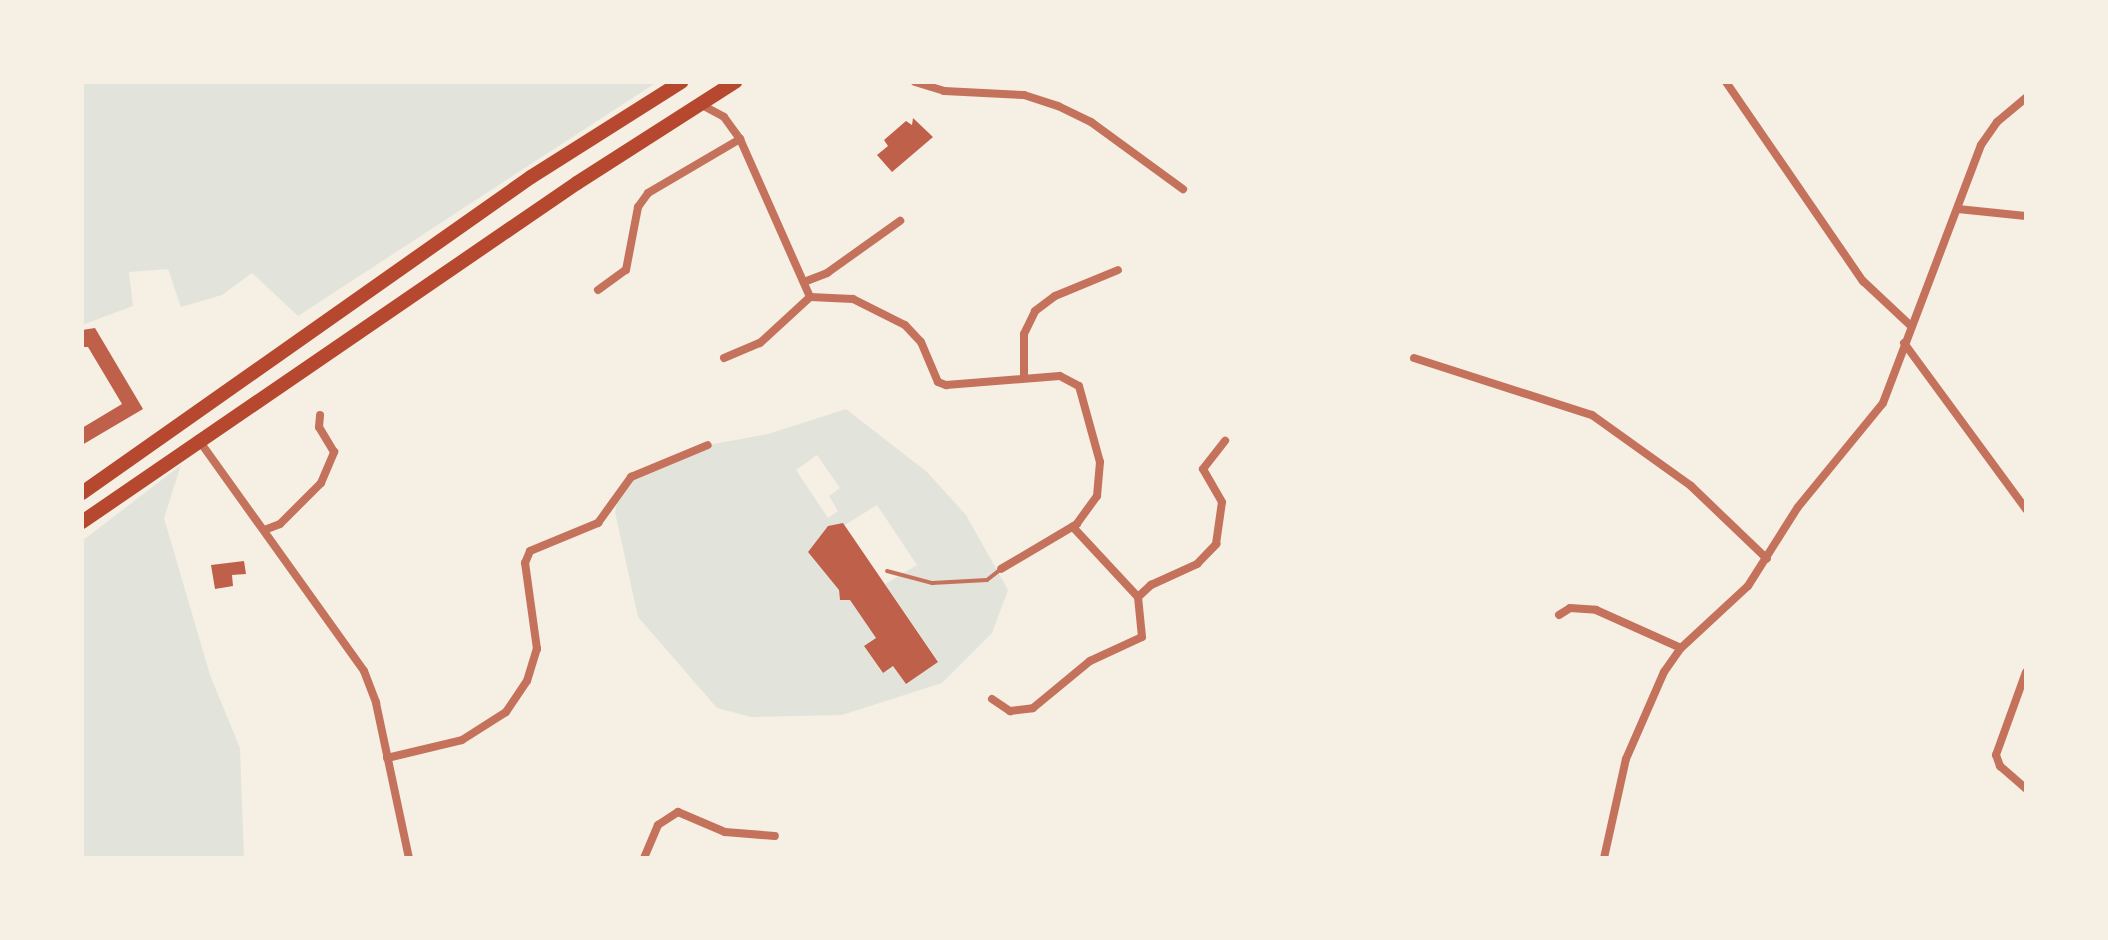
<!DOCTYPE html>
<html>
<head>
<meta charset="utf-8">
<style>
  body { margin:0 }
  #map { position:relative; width:2108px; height:940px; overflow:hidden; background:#f6efe4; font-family:"DejaVu Sans",sans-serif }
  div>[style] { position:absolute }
  .green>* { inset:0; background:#e2e4dc }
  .building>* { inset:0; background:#bf614a }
  .service>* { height:4px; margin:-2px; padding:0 2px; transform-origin:2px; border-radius:2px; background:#c5725c }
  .minor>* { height:8px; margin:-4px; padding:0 4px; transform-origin:4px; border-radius:4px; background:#c5725c }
  .trunk>* { height:14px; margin:-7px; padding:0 7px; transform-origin:7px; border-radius:7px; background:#b5482f }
  span { translate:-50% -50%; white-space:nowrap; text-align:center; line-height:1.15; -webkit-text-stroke:6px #f6efe4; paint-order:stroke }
  .frame { position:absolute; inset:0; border:84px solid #f6efe4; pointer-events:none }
</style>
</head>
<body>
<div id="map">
  <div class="green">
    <i style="clip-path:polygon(82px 82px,657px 82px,298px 316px,252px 273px,222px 295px,181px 307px,168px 269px,129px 272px,133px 306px,82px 325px)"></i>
    <i style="clip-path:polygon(evenodd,846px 409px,927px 472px,966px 515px,1008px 590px,992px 633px,942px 683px,842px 715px,751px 717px,717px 708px,638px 617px,615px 512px,619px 494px,631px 477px,708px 445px,768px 434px,846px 409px,817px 455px,840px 488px,829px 496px,838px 511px,828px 518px,796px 470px,817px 455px,846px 409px,877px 505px,917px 565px,885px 584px,938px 661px,906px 684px,893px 666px,882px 673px,864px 646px,876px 638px,850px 600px,840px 600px,839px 590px,808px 552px,828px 526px,845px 525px,877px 505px)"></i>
    <i style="clip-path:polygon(181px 465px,164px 518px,210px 675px,240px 748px,244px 858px,82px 858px,82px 541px)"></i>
  </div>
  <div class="building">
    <i style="clip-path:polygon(913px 118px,933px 137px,892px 172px,877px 155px,888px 146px,884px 140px,906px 121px,912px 125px)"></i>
    <i style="clip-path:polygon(95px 328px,143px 409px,82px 445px,82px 428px,122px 404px,88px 347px,82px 347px,82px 330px)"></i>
    <i style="clip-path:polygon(843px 523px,938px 662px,906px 684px,893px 666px,883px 673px,864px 646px,876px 638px,850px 600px,840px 600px,839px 590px,808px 552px,828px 526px)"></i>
    <i style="clip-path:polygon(244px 561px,246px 574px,232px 575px,233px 586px,215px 589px,211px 565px)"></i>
  </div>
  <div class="service">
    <i style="left:887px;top:571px;width:47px;rotate:14.9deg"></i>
    <i style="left:932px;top:583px;width:55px;rotate:-3.1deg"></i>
    <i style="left:987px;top:580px;width:16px;rotate:-38deg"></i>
  </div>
  <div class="minor">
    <i style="left:915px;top:82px;width:30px;rotate:17deg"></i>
    <i style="left:944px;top:91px;width:80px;rotate:2.9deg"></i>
    <i style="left:1024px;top:95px;width:36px;rotate:18deg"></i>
    <i style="left:1058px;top:106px;width:37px;rotate:26deg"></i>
    <i style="left:1091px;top:122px;width:114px;rotate:36.1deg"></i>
    <i style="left:1726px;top:82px;width:242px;rotate:55.5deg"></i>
    <i style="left:1863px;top:281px;width:66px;rotate:43.2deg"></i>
    <i style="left:700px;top:104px;width:27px;rotate:28deg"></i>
    <i style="left:724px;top:117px;width:27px;rotate:54deg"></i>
    <i style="left:740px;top:139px;width:173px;rotate:66.1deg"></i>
    <i style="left:810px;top:297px;width:43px;rotate:2.7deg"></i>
    <i style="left:853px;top:299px;width:58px;rotate:26.6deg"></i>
    <i style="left:905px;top:325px;width:23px;rotate:47deg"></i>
    <i style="left:921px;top:342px;width:43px;rotate:67deg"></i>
    <i style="left:938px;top:382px;width:9px;rotate:21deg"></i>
    <i style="left:946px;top:385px;width:114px;rotate:-4.5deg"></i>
    <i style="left:1060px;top:376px;width:21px;rotate:28deg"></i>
    <i style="left:1079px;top:386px;width:79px;rotate:74.6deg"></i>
    <i style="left:1100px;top:462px;width:34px;rotate:95deg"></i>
    <i style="left:1097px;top:496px;width:34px;rotate:126deg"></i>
    <i style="left:1077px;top:524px;width:88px;rotate:149.4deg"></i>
    <i style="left:1958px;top:209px;width:68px;rotate:5.9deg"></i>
    <i style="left:804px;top:282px;width:25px;rotate:-21deg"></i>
    <i style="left:827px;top:273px;width:90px;rotate:-35.5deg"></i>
    <i style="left:598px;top:290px;width:34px;rotate:-36deg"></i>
    <i style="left:626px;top:270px;width:64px;rotate:-79.2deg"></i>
    <i style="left:638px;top:207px;width:17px;rotate:-54deg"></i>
    <i style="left:648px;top:193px;width:107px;rotate:-30.4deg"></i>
    <i style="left:1904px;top:343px;width:206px;rotate:53.7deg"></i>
    <i style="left:724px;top:358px;width:39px;rotate:-23deg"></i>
    <i style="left:760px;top:343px;width:68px;rotate:-42.6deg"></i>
    <i style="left:1414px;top:358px;width:187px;rotate:17.8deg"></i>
    <i style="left:1592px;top:415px;width:122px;rotate:35.6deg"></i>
    <i style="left:1691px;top:486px;width:105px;rotate:43.8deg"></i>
    <i style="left:1024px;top:377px;width:43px;rotate:-90deg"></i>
    <i style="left:1024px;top:334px;width:25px;rotate:-64deg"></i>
    <i style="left:1035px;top:311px;width:25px;rotate:-37deg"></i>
    <i style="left:1055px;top:296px;width:68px;rotate:-22.4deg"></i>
    <i style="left:198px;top:439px;width:285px;rotate:54.4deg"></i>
    <i style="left:364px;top:671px;width:34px;rotate:69deg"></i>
    <i style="left:376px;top:703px;width:158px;rotate:78deg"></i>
    <i style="left:267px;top:529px;width:14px;rotate:-21deg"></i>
    <i style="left:280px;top:524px;width:58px;rotate:-45deg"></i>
    <i style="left:321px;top:483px;width:34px;rotate:-67deg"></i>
    <i style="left:334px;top:452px;width:29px;rotate:-121deg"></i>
    <i style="left:319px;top:427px;width:12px;rotate:-85deg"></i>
    <i style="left:1138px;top:597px;width:18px;rotate:-43deg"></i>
    <i style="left:1151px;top:585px;width:51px;rotate:-24.5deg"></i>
    <i style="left:1197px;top:564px;width:28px;rotate:-46deg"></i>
    <i style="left:1216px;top:544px;width:42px;rotate:-81.9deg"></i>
    <i style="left:1222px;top:502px;width:38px;rotate:-120deg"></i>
    <i style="left:1203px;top:469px;width:36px;rotate:-52deg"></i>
    <i style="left:1559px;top:615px;width:13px;rotate:-32deg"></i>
    <i style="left:1570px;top:608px;width:26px;rotate:4deg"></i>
    <i style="left:1596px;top:610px;width:93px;rotate:24.1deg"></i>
    <i style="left:2026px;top:672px;width:88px;rotate:109.9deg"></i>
    <i style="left:1996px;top:755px;width:12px;rotate:70deg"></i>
    <i style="left:2000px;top:766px;width:35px;rotate:41deg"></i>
    <i style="left:992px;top:699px;width:22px;rotate:34deg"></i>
    <i style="left:1010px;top:711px;width:23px;rotate:-7deg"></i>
    <i style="left:1033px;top:708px;width:74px;rotate:-39.5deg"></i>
    <i style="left:1090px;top:661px;width:57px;rotate:-24.8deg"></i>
    <i style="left:1142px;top:637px;width:40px;rotate:-95.7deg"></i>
    <i style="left:1138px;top:597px;width:96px;rotate:-132.9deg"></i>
    <i style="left:387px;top:758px;width:77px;rotate:-13.5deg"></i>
    <i style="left:462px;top:740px;width:52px;rotate:-32.5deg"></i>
    <i style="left:506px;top:712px;width:37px;rotate:-56deg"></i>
    <i style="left:527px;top:681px;width:34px;rotate:-73deg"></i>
    <i style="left:537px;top:649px;width:87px;rotate:-97.9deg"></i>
    <i style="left:525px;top:563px;width:13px;rotate:-67deg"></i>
    <i style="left:530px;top:551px;width:74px;rotate:-22.4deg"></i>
    <i style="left:598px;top:523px;width:57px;rotate:-54.3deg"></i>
    <i style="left:631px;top:477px;width:83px;rotate:-22.6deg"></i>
    <i style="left:644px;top:858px;width:36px;rotate:-67deg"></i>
    <i style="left:658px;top:825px;width:24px;rotate:-33deg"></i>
    <i style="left:678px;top:812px;width:51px;rotate:23.1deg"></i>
    <i style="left:725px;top:832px;width:50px;rotate:4.6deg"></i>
    <i style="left:1604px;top:858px;width:101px;rotate:-77.5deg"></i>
    <i style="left:1626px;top:759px;width:95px;rotate:-66.4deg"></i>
    <i style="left:1664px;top:672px;width:29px;rotate:-55deg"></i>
    <i style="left:1681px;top:648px;width:91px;rotate:-42.8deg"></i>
    <i style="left:1748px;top:586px;width:93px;rotate:-57.7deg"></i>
    <i style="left:1798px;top:507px;width:134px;rotate:-50.7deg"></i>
    <i style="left:1883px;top:403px;width:276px;rotate:-69.2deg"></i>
    <i style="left:1981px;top:145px;width:28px;rotate:-55deg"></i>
    <i style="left:1997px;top:122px;width:38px;rotate:-40deg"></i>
  </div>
  <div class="trunk">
    <i style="left:82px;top:493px;width:549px;rotate:-35.14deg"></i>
    <i style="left:531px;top:177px;width:178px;rotate:-32.3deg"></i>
    <i style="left:82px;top:522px;width:600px;rotate:-34.41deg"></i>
    <i style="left:577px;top:183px;width:188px;rotate:-32.6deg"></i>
  </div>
  <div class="frame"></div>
</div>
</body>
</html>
